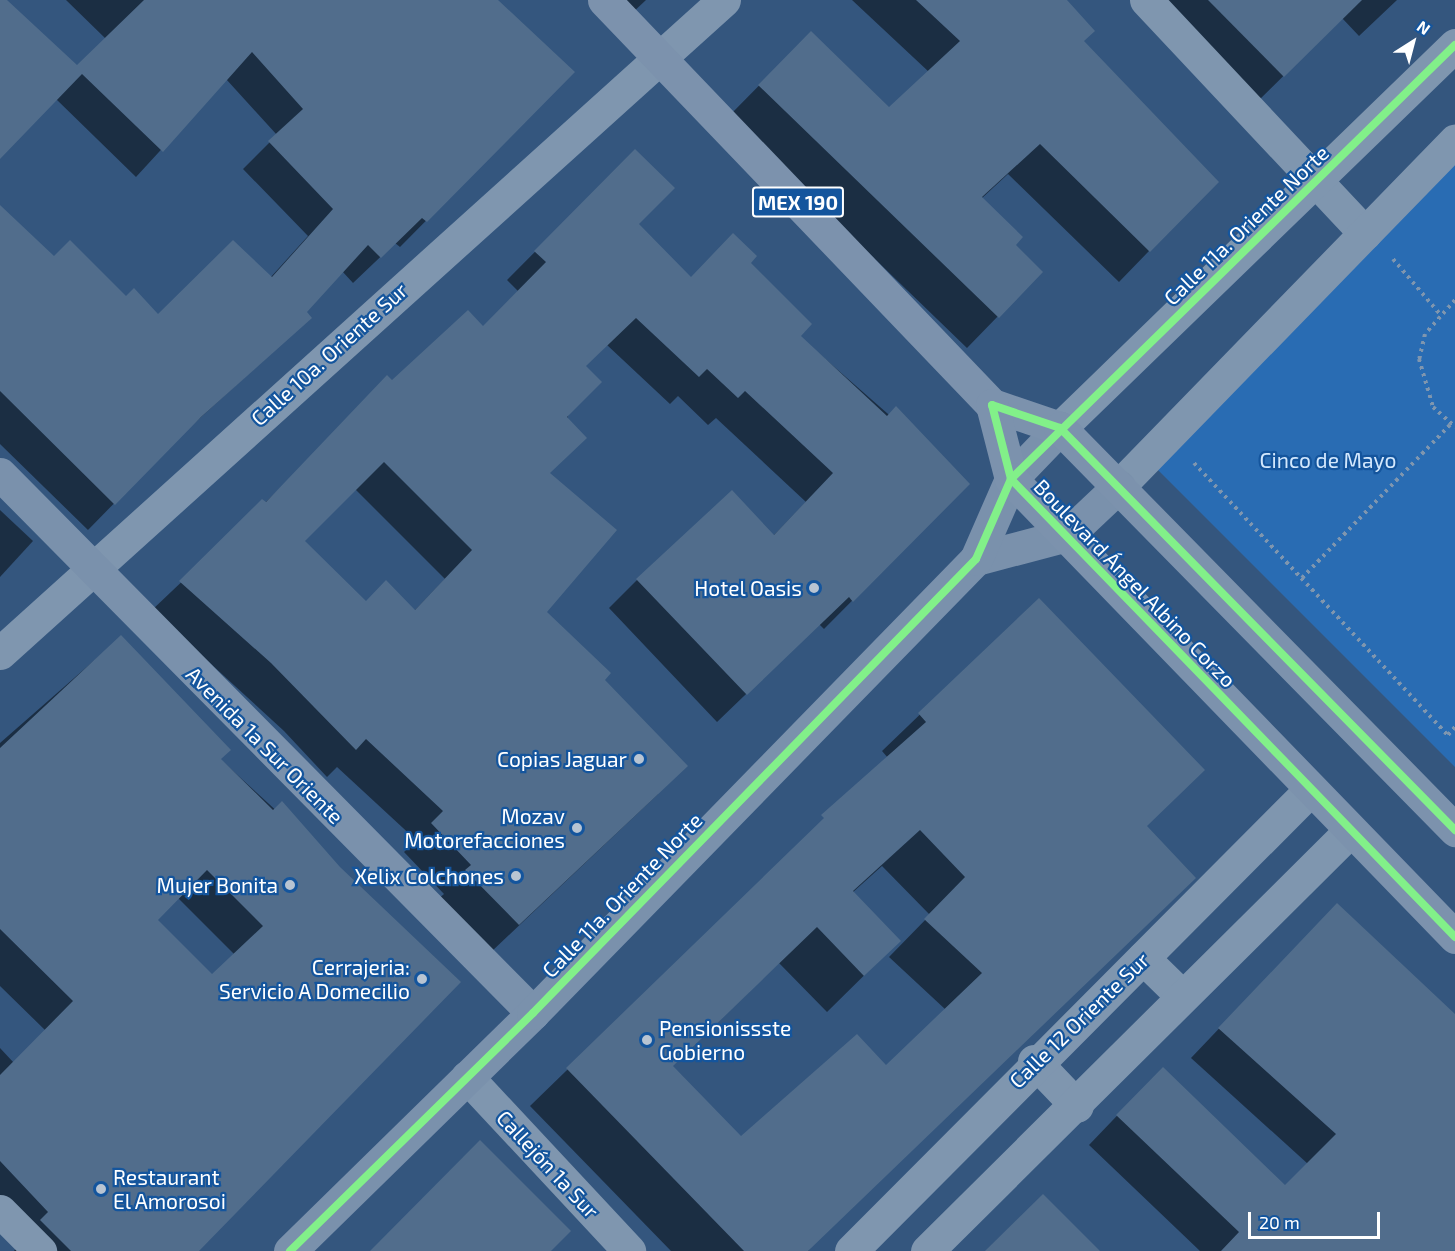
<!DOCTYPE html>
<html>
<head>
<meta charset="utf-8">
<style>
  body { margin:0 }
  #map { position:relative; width:1455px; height:1251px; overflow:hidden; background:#34567e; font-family:"Exo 2",sans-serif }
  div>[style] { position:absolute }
  .green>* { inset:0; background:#296cb3 }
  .shadow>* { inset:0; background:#0007 }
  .building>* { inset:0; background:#516d8c }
  .path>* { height:4px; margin-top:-2px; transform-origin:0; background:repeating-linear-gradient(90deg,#7f96af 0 3px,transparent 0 7.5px) }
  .street>* { height:33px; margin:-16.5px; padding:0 16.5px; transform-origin:16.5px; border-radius:16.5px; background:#7f96af }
  .secondary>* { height:33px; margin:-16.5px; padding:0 16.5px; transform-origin:16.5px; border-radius:16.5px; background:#7a91ac }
  .primary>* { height:33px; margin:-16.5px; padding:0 16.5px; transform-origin:16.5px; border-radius:16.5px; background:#7c92ad }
  .cycleway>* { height:8px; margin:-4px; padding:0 4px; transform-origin:4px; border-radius:4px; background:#82f089 }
  .dots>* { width:16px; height:16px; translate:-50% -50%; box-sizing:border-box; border:3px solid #14559d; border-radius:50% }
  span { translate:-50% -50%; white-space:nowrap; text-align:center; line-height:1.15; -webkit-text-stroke:4.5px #14559d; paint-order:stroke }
  .shield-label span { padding:2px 4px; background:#14559d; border:2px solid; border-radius:4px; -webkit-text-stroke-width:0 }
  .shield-label { font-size:20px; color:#fff; font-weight:700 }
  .street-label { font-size:21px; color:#fff }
  .park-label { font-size:21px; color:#d3e8fd }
  .poi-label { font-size:21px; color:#fff }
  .right { translate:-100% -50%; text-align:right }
  .left { translate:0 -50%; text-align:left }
  .north { position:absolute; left:1383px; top:12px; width:60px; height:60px; -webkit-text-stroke:4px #14559d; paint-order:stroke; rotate:36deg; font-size:16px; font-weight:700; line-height:24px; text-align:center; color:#fff }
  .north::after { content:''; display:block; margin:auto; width:21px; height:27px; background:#fff; clip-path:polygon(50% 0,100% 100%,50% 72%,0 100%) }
  .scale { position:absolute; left:1248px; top:1212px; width:132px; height:27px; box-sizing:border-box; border:3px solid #fff; border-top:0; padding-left:8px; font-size:18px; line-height:21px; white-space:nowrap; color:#fff; -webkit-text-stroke:4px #14559d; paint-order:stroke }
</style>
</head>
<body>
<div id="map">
  <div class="green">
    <i style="clip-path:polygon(1455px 150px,1455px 767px,1150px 462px)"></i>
  </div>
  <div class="shadow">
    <i style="clip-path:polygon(0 0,77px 67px,106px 39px,66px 0,494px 0,573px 72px,400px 247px,395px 243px,353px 283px,342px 271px,305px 313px,310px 318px,178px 438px,88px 530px,0 444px,0 207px,54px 258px,158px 316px,270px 278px,308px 236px,243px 169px,277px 135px,226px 79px,136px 177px,56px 99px,0 157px)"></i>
    <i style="clip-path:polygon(611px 0,646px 0,629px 16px)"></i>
    <i style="clip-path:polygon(852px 0,1065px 0,1149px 251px,1119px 282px,1008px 174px,981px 199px,1014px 245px,1041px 272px,967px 348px,728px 117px,811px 33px,889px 109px,929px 72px)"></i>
    <i style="clip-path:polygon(1154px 0,1397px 0,1359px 36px,1342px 18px,1255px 104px)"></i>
    <i style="clip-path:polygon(evenodd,635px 151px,637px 224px,690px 278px,749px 264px,799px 336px,968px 484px,824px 629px,819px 624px,717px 722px,609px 608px,637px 580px,773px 536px,806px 502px,716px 418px,708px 425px,678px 396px,670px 404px,607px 345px,584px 367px,549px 474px,545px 612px,602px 680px,658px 794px,490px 953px,438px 899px,444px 894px,404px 852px,416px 840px,337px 767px,327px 777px,284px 731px,152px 610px,392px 382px,482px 328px,518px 291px,507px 280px,635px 151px,355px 489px,445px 579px,414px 611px,365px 603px,303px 541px,355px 489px)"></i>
    <i style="clip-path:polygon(0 510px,33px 541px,0 577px)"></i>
    <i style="clip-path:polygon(evenodd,1039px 600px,1145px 827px,808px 1251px,671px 1251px,530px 1106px,888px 758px,882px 751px,1039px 600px,882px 866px,930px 915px,889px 957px,946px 1010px,886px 1067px,741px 1138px,672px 1066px,779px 963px,827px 1012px,899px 941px,852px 893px,882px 866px)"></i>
    <i style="clip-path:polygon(evenodd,121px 637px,220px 759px,339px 868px,195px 1251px,14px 1251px,20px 1242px,0 1220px,0 1048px,14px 1063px,46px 1031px,0 986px,0 743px,121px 637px,178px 898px,235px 955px,212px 976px,156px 920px,178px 898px)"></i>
    <i style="clip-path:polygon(1309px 934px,1455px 1024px,1455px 1244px,1448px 1251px,1200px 1251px,1089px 1145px,1134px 1098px,1285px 1187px,1308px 1164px,1191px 1058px)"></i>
  </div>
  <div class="building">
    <i style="clip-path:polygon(0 0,7px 0,77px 65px,144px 0,498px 0,575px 72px,427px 222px,422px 218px,381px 258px,368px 245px,307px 312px,312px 318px,201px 417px,115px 505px,0 391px,0 205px,54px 256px,70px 240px,126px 296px,134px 288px,158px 314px,233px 240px,272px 277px,333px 209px,268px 141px,303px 109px,252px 52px,163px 152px,82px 74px,0 159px)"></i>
    <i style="clip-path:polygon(916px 0,1067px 0,1095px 31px,1084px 41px,1219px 182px,1150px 252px,1040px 144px,982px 197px,1023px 237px,1016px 245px,1043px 272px,999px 318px,758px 85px,811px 31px,889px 107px,960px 41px)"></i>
    <i style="clip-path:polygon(1208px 0,1362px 0,1284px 77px)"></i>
    <i style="clip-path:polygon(evenodd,635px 149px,675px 188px,639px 224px,691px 277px,733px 233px,757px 256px,751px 263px,812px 324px,801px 336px,887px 416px,896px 406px,970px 484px,853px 602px,849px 597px,747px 695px,636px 579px,732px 490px,774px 535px,833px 473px,745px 391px,738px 398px,707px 369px,699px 377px,636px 318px,586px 366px,602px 382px,567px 417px,587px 438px,550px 473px,617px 530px,547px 612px,611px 673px,605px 680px,688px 766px,519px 925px,465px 870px,471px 865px,431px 823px,443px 811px,366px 739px,356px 750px,271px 663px,179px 581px,262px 499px,266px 502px,387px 375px,392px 380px,468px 310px,483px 326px,546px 262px,534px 251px,635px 149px,384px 462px,472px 550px,415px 610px,386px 580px,366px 601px,305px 541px,384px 462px)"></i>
    <i style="clip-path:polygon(evenodd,1039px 598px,1205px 770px,1147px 826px,1196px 878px,808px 1251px,744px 1251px,566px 1068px,824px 818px,821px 815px,926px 722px,918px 713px,1039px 598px,920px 830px,965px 877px,924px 919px,982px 973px,886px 1065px,857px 1034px,741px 1136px,673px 1066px,817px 927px,864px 976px,901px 941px,853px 891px,920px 830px)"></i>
    <i style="clip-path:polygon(evenodd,121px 635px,231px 750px,221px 759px,273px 810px,282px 801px,340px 867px,461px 982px,199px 1251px,71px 1251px,40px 1220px,48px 1212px,0 1161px,0 1075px,73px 1001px,0 929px,0 748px,121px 635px,207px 870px,263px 926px,212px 974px,158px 920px,207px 870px)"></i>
    <i style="clip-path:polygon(1337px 903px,1455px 1014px,1455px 1251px,1221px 1251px,1239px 1232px,1116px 1115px,1163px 1067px,1285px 1185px,1336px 1134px,1218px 1028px)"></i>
    <i style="clip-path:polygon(480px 1140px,571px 1231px,551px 1251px,370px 1251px)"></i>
    <i style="clip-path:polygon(1043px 1194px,1100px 1251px,985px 1251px)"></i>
  </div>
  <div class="path">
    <i style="left:1393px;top:259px;width:71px;rotate:49.6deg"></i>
    <i style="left:1455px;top:300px;width:45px;rotate:131.4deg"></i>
    <i style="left:1425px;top:334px;width:26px;rotate:103deg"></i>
    <i style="left:1419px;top:359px;width:50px;rotate:73.7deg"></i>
    <i style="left:1433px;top:407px;width:30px;rotate:42deg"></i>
    <i style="left:1194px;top:463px;width:372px;rotate:47deg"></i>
    <i style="left:1448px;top:735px;width:11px;rotate:-49deg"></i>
    <i style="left:1302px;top:578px;width:213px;rotate:-46deg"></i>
  </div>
  <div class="street">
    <i style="left:1146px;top:0;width:320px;rotate:46.8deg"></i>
    <i style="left:1060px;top:428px;width:550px;rotate:-44.12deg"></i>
    <i style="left:1119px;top:486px;width:482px;rotate:-45.8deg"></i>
    <i style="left:0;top:653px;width:975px;rotate:-42.05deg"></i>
    <i style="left:1143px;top:958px;width:54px;rotate:44.3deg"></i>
    <i style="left:1034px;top:1061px;width:62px;rotate:46.3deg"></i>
    <i style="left:467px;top:1077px;width:238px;rotate:47deg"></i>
    <i style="left:0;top:1211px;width:57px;rotate:45deg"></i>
    <i style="left:851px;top:1251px;width:649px;rotate:-45.12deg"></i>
    <i style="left:927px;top:1251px;width:595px;rotate:-44.8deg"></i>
  </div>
  <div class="secondary">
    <i style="left:0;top:474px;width:758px;rotate:45.32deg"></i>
    <i style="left:976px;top:559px;width:94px;rotate:-14.8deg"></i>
    <i style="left:1067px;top:535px;width:71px;rotate:-43.3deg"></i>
    <i style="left:290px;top:1251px;width:340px;rotate:-44.4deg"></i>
    <i style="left:533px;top:1013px;width:634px;rotate:-45.7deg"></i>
    <i style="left:976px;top:559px;width:87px;rotate:-66.4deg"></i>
    <i style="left:1011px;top:479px;width:71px;rotate:-46.1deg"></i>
  </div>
  <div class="primary">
    <i style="left:604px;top:0;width:561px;rotate:46.23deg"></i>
    <i style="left:992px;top:405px;width:72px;rotate:18.7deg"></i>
    <i style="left:1060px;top:428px;width:564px;rotate:45.5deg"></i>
    <i style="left:992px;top:405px;width:76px;rotate:75.6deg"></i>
    <i style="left:1011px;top:479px;width:638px;rotate:45.89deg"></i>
  </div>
  <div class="cycleway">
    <i style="left:992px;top:405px;width:76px;rotate:75.6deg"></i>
    <i style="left:1011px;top:479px;width:638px;rotate:45.89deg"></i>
    <i style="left:992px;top:405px;width:72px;rotate:18.7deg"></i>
    <i style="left:1060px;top:428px;width:564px;rotate:45.5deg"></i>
    <i style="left:290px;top:1251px;width:340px;rotate:-44.4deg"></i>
    <i style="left:533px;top:1013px;width:634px;rotate:-45.7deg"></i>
    <i style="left:976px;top:559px;width:87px;rotate:-66.4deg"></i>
    <i style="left:1011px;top:479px;width:621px;rotate:-44.35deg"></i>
  </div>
  <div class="dots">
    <i style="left:814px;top:588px;background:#b8c4d2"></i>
    <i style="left:639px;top:759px;background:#b8c4d2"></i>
    <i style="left:577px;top:828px;background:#b8c4d2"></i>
    <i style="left:516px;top:876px;background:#b8c4d2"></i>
    <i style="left:290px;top:885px;background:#b8c4d2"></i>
    <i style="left:422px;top:979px;background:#b8c4d2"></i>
    <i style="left:647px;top:1040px;background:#b8c4d2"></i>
    <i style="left:101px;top:1189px;background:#b8c4d2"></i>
  </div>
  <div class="shield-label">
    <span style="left:798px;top:202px">MEX 190</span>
  </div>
  <div class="street-label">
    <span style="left:1246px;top:225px;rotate:-44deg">Calle 11a. Oriente Norte</span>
    <span style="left:329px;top:354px;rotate:-42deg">Calle 10a. Oriente Sur</span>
    <span style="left:1135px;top:583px;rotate:46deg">Boulevard Ángel Albino Corzo</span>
    <span style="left:265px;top:745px;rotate:45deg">Avenida 1a Sur Oriente</span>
    <span style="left:622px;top:895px;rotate:-46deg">Calle 11a. Oriente Norte</span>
    <span style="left:1079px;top:1020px;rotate:-44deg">Calle 12 Oriente Sur</span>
    <span style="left:548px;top:1164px;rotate:47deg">Callejón 1a Sur</span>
  </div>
  <div class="park-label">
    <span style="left:1328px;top:460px">Cinco de Mayo</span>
  </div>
  <div class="poi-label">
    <span class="right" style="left:802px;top:588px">Hotel Oasis</span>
    <span class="right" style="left:627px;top:759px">Copias Jaguar</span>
    <span class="right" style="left:565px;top:828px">Mozav<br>Motorefacciones</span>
    <span class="right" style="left:504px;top:876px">Xelix Colchones</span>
    <span class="right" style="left:278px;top:885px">Mujer Bonita</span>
    <span class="right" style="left:410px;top:979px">Cerrajeria:<br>Servicio A Domecilio</span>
    <span class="left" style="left:659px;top:1040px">Pensionissste<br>Gobierno</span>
    <span class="left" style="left:113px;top:1189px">Restaurant<br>El Amorosoi</span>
  </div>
  <div class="north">N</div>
  <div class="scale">20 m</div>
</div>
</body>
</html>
